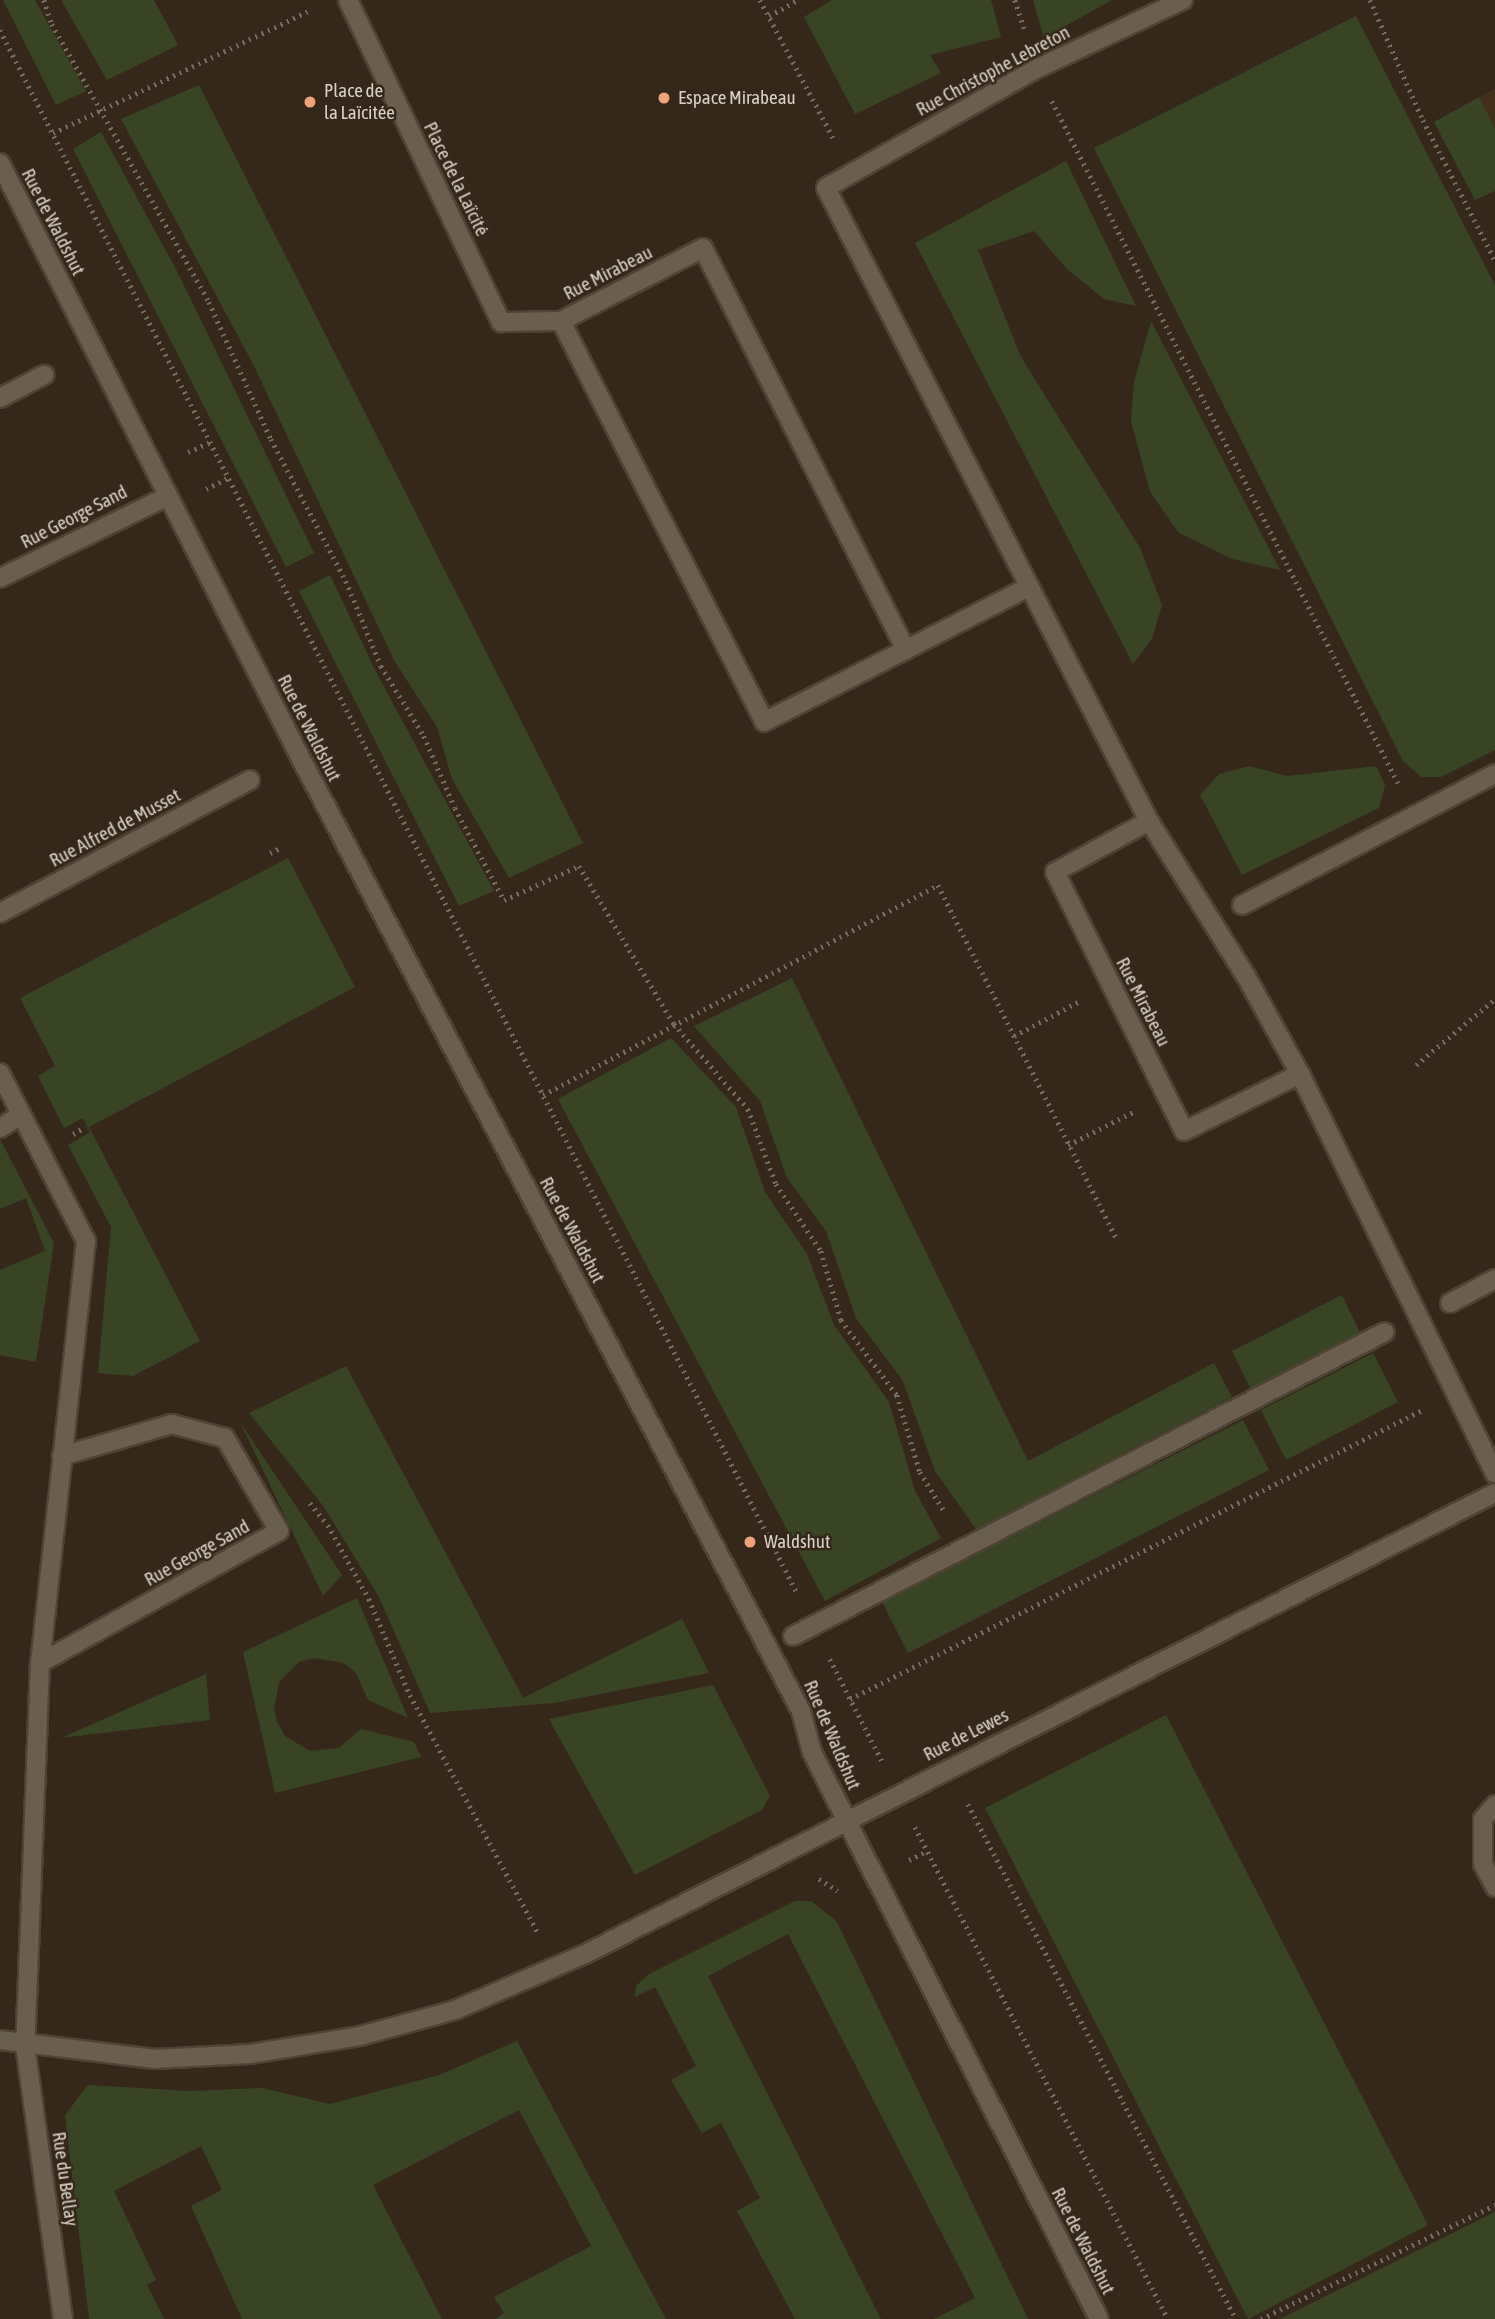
<!DOCTYPE html>
<html>
<head>
<meta charset="utf-8">
<style>
  body { margin:0 }
  #map { position:relative; width:1495px; height:2319px; overflow:hidden; background:#35281a; font-family:"Asap Condensed",sans-serif }
  div>[style] { position:absolute }
  .built>* { inset:0; background:#42301c }
  .green>* { inset:0; background:#394425 }
  .path>* { height:4.5px; margin-top:-2.25px; transform-origin:0; background:repeating-linear-gradient(90deg,#766b5f 0 2px,transparent 0 7px) }
  .roads { filter:drop-shadow(2px 0 #4f4336) drop-shadow(-2px 0 #4f4336) drop-shadow(0 2px #4f4336) drop-shadow(0 -2px #4f4336) }
  .minor>* { height:18px; margin:-9px; padding:0 9px; transform-origin:9px; border-radius:9px; background:#6a5e4f }
  .dots>* { width:19px; height:19px; translate:-50% -50%; box-sizing:border-box; border:4px solid #35281a; border-radius:50% }
  span { translate:-50% -50%; white-space:nowrap; text-align:center; line-height:1.15; -webkit-text-stroke:5px #35281a; paint-order:stroke }
  .street-label { font-size:19px; color:#d9d0c7 }
  .poi-label { font-size:19px; color:#d9d0c7 }
  .left { translate:0 -50%; text-align:left }
</style>
</head>
<body>
<div id="map">
  <div class="built">
    <i style="clip-path:polygon(1495px 89px,1495px 128px,1479px 97px)"></i>
  </div>
  <div class="green">
    <i style="clip-path:polygon(3px 0,35px 0,86px 91px,56px 105px)"></i>
    <i style="clip-path:polygon(61px 0,154px 0,178px 45px,107px 80px)"></i>
    <i style="clip-path:polygon(832px 0,991px 0,1001px 37px,930px 55px,941px 73px,855px 114px,804px 17px)"></i>
    <i style="clip-path:polygon(1033px 0,1112px 0,1044px 38px)"></i>
    <i style="clip-path:polygon(1356px 16px,1495px 285px,1495px 750px,1441px 777px,1421px 777px,1403px 761px,1094px 148px)"></i>
    <i style="clip-path:polygon(199px 85px,583px 843px,509px 878px,452px 779px,437px 727px,395px 662px,252px 362px,121px 119px)"></i>
    <i style="clip-path:polygon(1479px 97px,1495px 128px,1495px 191px,1475px 200px,1434px 122px)"></i>
    <i style="clip-path:polygon(101px 132px,178px 273px,314px 553px,286px 567px,73px 149px)"></i>
    <i style="clip-path:polygon(1066px 161px,1136px 306px,1104px 299px,1067px 269px,1034px 231px,978px 250px,1021px 357px,1140px 548px,1162px 605px,1152px 639px,1133px 664px,915px 243px)"></i>
    <i style="clip-path:polygon(1151px 321px,1280px 570px,1232px 559px,1178px 532px,1150px 492px,1131px 421px,1134px 382px)"></i>
    <i style="clip-path:polygon(330px 575px,376px 672px,494px 891px,459px 906px,299px 591px)"></i>
    <i style="clip-path:polygon(1249px 766px,1287px 776px,1376px 766px,1385px 785px,1379px 808px,1242px 875px,1200px 795px,1219px 774px)"></i>
    <i style="clip-path:polygon(288px 858px,355px 987px,89px 1127px,200px 1341px,133px 1376px,98px 1373px,111px 1227px,68px 1145px,90px 1132px,83px 1118px,64px 1128px,38px 1076px,55px 1066px,20px 998px)"></i>
    <i style="clip-path:polygon(792px 978px,1028px 1461px,1214px 1363px,1232px 1397px,976px 1529px,935px 1471px,903px 1381px,856px 1318px,826px 1231px,787px 1178px,760px 1101px,694px 1026px)"></i>
    <i style="clip-path:polygon(671px 1038px,736px 1107px,765px 1192px,807px 1254px,834px 1325px,889px 1402px,915px 1491px,941px 1538px,825px 1601px,558px 1099px)"></i>
    <i style="clip-path:polygon(0 1139px,54px 1243px,36px 1362px,0 1355px,0 1270px,45px 1251px,26px 1198px,0 1209px)"></i>
    <i style="clip-path:polygon(1342px 1295px,1361px 1335px,1251px 1390px,1232px 1351px)"></i>
    <i style="clip-path:polygon(1373px 1353px,1398px 1402px,1286px 1460px,1261px 1410px)"></i>
    <i style="clip-path:polygon(346px 1366px,523px 1698px,682px 1619px,709px 1673px,554px 1703px,430px 1713px,379px 1597px,324px 1507px,249px 1413px)"></i>
    <i style="clip-path:polygon(1243px 1420px,1269px 1470px,908px 1653px,882px 1602px)"></i>
    <i style="clip-path:polygon(240px 1422px,342px 1575px,323px 1596px)"></i>
    <i style="clip-path:polygon(357px 1598px,408px 1718px,368px 1700px,356px 1673px,344px 1663px,314px 1658px,299px 1662px,279px 1682px,274px 1710px,278px 1724px,285px 1736px,310px 1751px,339px 1748px,361px 1729px,414px 1742px,421px 1757px,275px 1793px,243px 1652px)"></i>
    <i style="clip-path:polygon(206px 1674px,210px 1720px,61px 1738px)"></i>
    <i style="clip-path:polygon(713px 1685px,770px 1796px,762px 1810px,635px 1875px,549px 1719px)"></i>
    <i style="clip-path:polygon(1166px 1715px,1428px 2225px,1248px 2319px,985px 1808px)"></i>
    <i style="clip-path:polygon(795px 1901px,811px 1901px,837px 1922px,1028px 2319px,934px 2319px,975px 2298px,788px 1934px,708px 1976px,881px 2319px,795px 2319px,737px 2211px,760px 2198px,721px 2123px,702px 2133px,671px 2080px,696px 2066px,655px 1987px,635px 1997px,636px 1986px,649px 1974px)"></i>
    <i style="clip-path:polygon(517px 2041px,666px 2319px,495px 2319px,504px 2313px,494px 2297px,591px 2246px,519px 2110px,373px 2185px,442px 2319px,242px 2319px,191px 2206px,222px 2190px,201px 2146px,114px 2191px,156px 2280px,147px 2285px,164px 2319px,89px 2319px,65px 2115px,88px 2085px,189px 2091px,262px 2088px,330px 2104px,439px 2075px)"></i>
    <i style="clip-path:polygon(1495px 2212px,1495px 2319px,1280px 2319px)"></i>
  </div>
  <div class="path">
    <i style="left:44px;top:0;width:25px;rotate:72deg"></i>
    <i style="left:52px;top:24px;width:319px;rotate:60.5deg"></i>
    <i style="left:209px;top:302px;width:150px;rotate:65.7deg"></i>
    <i style="left:271px;top:439px;width:161px;rotate:62.2deg"></i>
    <i style="left:346px;top:581px;width:92px;rotate:67.6deg"></i>
    <i style="left:381px;top:666px;width:82px;rotate:58.4deg"></i>
    <i style="left:424px;top:736px;width:78px;rotate:66.7deg"></i>
    <i style="left:455px;top:808px;width:104px;rotate:62deg"></i>
    <i style="left:504px;top:900px;width:82px;rotate:-24.4deg"></i>
    <i style="left:579px;top:866px;width:184px;rotate:59deg"></i>
    <i style="left:674px;top:1024px;width:113px;rotate:49deg"></i>
    <i style="left:748px;top:1109px;width:80px;rotate:69.5deg"></i>
    <i style="left:776px;top:1184px;width:81px;rotate:56.1deg"></i>
    <i style="left:821px;top:1251px;width:72px;rotate:73.8deg"></i>
    <i style="left:841px;top:1320px;width:94px;rotate:53.3deg"></i>
    <i style="left:897px;top:1395px;width:80px;rotate:73.4deg"></i>
    <i style="left:920px;top:1472px;width:49px;rotate:58.2deg"></i>
    <i style="left:760px;top:0;width:157px;rotate:62deg"></i>
    <i style="left:1015px;top:0;width:35px;rotate:72deg"></i>
    <i style="left:1370px;top:0;width:131px;rotate:66.2deg"></i>
    <i style="left:1423px;top:120px;width:157px;rotate:62.8deg"></i>
    <i style="left:769px;top:16px;width:33px;rotate:-29deg"></i>
    <i style="left:0;top:30px;width:1752px;rotate:62.98deg"></i>
    <i style="left:1052px;top:101px;width:765px;rotate:63.1deg"></i>
    <i style="left:53px;top:133px;width:286px;rotate:-25.5deg"></i>
    <i style="left:188px;top:452px;width:24px;rotate:-24deg"></i>
    <i style="left:206px;top:489px;width:25px;rotate:-27deg"></i>
    <i style="left:270px;top:853px;width:13px;rotate:-27deg"></i>
    <i style="left:1014px;top:1036px;width:72px;rotate:-28deg"></i>
    <i style="left:1416px;top:1065px;width:103px;rotate:-39.9deg"></i>
    <i style="left:543px;top:1095px;width:447px;rotate:-28deg"></i>
    <i style="left:938px;top:885px;width:398px;rotate:63.2deg"></i>
    <i style="left:73px;top:1134px;width:14px;rotate:-30deg"></i>
    <i style="left:1068px;top:1145px;width:73px;rotate:-26.9deg"></i>
    <i style="left:310px;top:1503px;width:28px;rotate:51deg"></i>
    <i style="left:328px;top:1525px;width:85px;rotate:61deg"></i>
    <i style="left:369px;top:1599px;width:104px;rotate:66.9deg"></i>
    <i style="left:410px;top:1695px;width:270px;rotate:61.7deg"></i>
    <i style="left:830px;top:1659px;width:117px;rotate:63deg"></i>
    <i style="left:850px;top:1699px;width:641px;rotate:-26.8deg"></i>
    <i style="left:968px;top:1804px;width:581px;rotate:62.51deg"></i>
    <i style="left:915px;top:1827px;width:553px;rotate:62.79deg"></i>
    <i style="left:909px;top:1860px;width:20px;rotate:-27deg"></i>
    <i style="left:819px;top:1879px;width:22px;rotate:32deg"></i>
    <i style="left:1261px;top:2319px;width:260px;rotate:-26deg"></i>
  </div>
  <div class="roads">
    <div class="minor">
      <i style="left:348px;top:0;width:357px;rotate:64.6deg"></i>
      <i style="left:501px;top:322px;width:60px;rotate:-1deg"></i>
      <i style="left:1183px;top:0;width:162px;rotate:154.9deg"></i>
      <i style="left:1036px;top:69px;width:241px;rotate:150.5deg"></i>
      <i style="left:826px;top:188px;width:711px;rotate:62.97deg"></i>
      <i style="left:1149px;top:821px;width:185px;rotate:58deg"></i>
      <i style="left:1247px;top:978px;width:110px;rotate:61.1deg"></i>
      <i style="left:1300px;top:1074px;width:444px;rotate:64deg"></i>
      <i style="left:0;top:163px;width:663px;rotate:63.2deg"></i>
      <i style="left:299px;top:755px;width:1080px;rotate:62.3deg"></i>
      <i style="left:801px;top:1711px;width:42px;rotate:75deg"></i>
      <i style="left:812px;top:1752px;width:635px;rotate:63.15deg"></i>
      <i style="left:0;top:398px;width:50px;rotate:-27.6deg"></i>
      <i style="left:0;top:578px;width:187px;rotate:-26deg"></i>
      <i style="left:906px;top:650px;width:450px;rotate:-116.8deg"></i>
      <i style="left:703px;top:248px;width:160px;rotate:152.8deg"></i>
      <i style="left:561px;top:321px;width:449px;rotate:63.1deg"></i>
      <i style="left:764px;top:722px;width:297px;rotate:-27deg"></i>
      <i style="left:1149px;top:821px;width:107px;rotate:151.5deg"></i>
      <i style="left:1055px;top:872px;width:289px;rotate:63.5deg"></i>
      <i style="left:1184px;top:1131px;width:129px;rotate:-26.2deg"></i>
      <i style="left:1242px;top:905px;width:285px;rotate:-27.4deg"></i>
      <i style="left:0;top:913px;width:283px;rotate:-28deg"></i>
      <i style="left:0;top:1073px;width:189px;rotate:62.9deg"></i>
      <i style="left:86px;top:1241px;width:424px;rotate:96.2deg"></i>
      <i style="left:40px;top:1663px;width:382px;rotate:92.2deg"></i>
      <i style="left:25px;top:2045px;width:277px;rotate:82.1deg"></i>
      <i style="left:0;top:1128px;width:25px;rotate:-32deg"></i>
      <i style="left:1450px;top:1303px;width:51px;rotate:-28.1deg"></i>
      <i style="left:793px;top:1636px;width:665px;rotate:-27.18deg"></i>
      <i style="left:40px;top:1663px;width:273px;rotate:-28.9deg"></i>
      <i style="left:279px;top:1531px;width:108px;rotate:-120.1deg"></i>
      <i style="left:225px;top:1438px;width:55px;rotate:-165.2deg"></i>
      <i style="left:172px;top:1424px;width:115px;rotate:163.8deg"></i>
      <i style="left:1495px;top:1805px;width:18px;rotate:131deg"></i>
      <i style="left:1483px;top:1819px;width:45px;rotate:90deg"></i>
      <i style="left:1483px;top:1864px;width:26px;rotate:62deg"></i>
      <i style="left:0;top:2040px;width:156px;rotate:7deg"></i>
      <i style="left:155px;top:2059px;width:95px;rotate:-3deg"></i>
      <i style="left:250px;top:2054px;width:111px;rotate:-9.3deg"></i>
      <i style="left:360px;top:2036px;width:98px;rotate:-15.3deg"></i>
      <i style="left:455px;top:2010px;width:139px;rotate:-23.3deg"></i>
      <i style="left:583px;top:1955px;width:1022px;rotate:-26.87deg"></i>
    </div>
  </div>
  <div class="dots">
    <i style="left:664px;top:98px;background:#f0a27a"></i>
    <i style="left:310px;top:102px;background:#f0a27a"></i>
    <i style="left:750px;top:1542px;background:#f0a27a"></i>
  </div>
  <div class="street-label">
    <span style="left:993px;top:71px;rotate:-28deg">Rue Christophe Lebreton</span>
    <span style="left:456px;top:179px;rotate:64deg">Place de la Laïcité</span>
    <span style="left:53px;top:222px;rotate:63deg">Rue de Waldshut</span>
    <span style="left:608px;top:273px;rotate:-27deg">Rue Mirabeau</span>
    <span style="left:74px;top:517px;rotate:-27deg">Rue George Sand</span>
    <span style="left:309px;top:728px;rotate:63deg">Rue de Waldshut</span>
    <span style="left:115px;top:828px;rotate:-28deg">Rue Alfred de Musset</span>
    <span style="left:1143px;top:1002px;rotate:63deg">Rue Mirabeau</span>
    <span style="left:572px;top:1230px;rotate:62deg">Rue de Waldshut</span>
    <span style="left:197px;top:1553px;rotate:-29deg">Rue George Sand</span>
    <span style="left:832px;top:1735px;rotate:67deg">Rue de Waldshut</span>
    <span style="left:966px;top:1735px;rotate:-27deg">Rue de Lewes</span>
    <span style="left:65px;top:2179px;rotate:82deg">Rue du Bellay</span>
    <span style="left:1083px;top:2241px;rotate:63deg">Rue de Waldshut</span>
  </div>
  <div class="poi-label">
    <span class="left" style="left:324px;top:102px">Place de<br>la Laïcitée</span>
    <span class="left" style="left:678px;top:98px">Espace Mirabeau</span>
    <span class="left" style="left:764px;top:1542px">Waldshut</span>
  </div>
</div>
</body>
</html>
